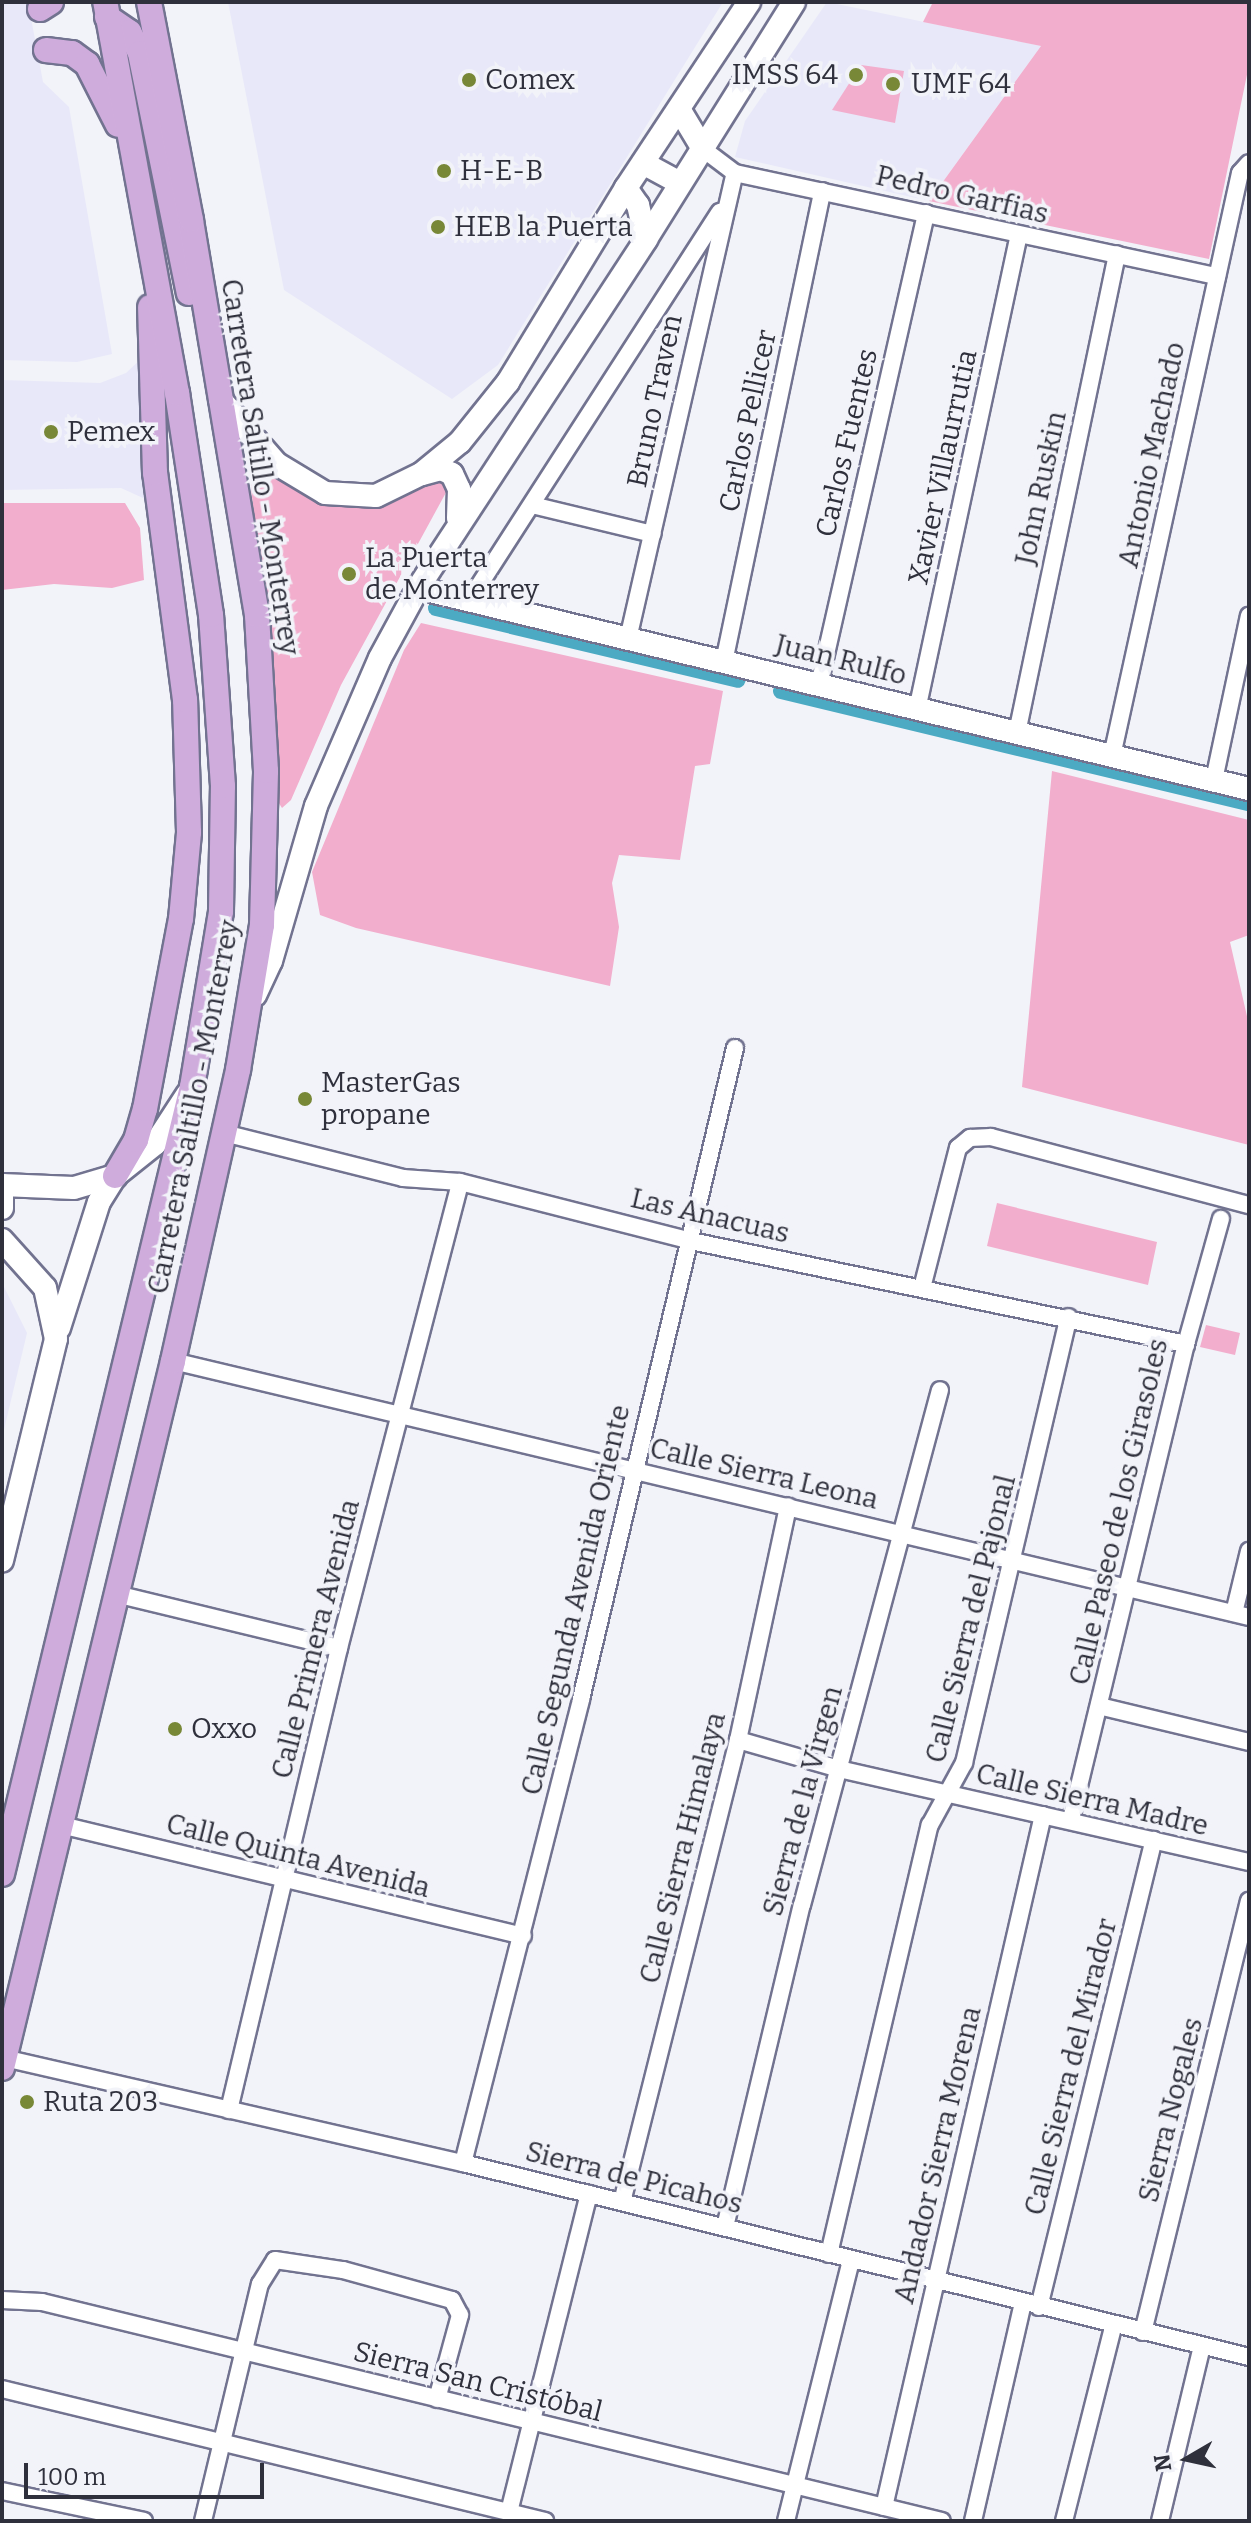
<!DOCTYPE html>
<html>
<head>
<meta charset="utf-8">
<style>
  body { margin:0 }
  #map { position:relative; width:1251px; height:2523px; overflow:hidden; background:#f2f3f9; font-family:Bitter,serif }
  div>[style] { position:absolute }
  .built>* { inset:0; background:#e8e8f9 }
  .green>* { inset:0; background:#f2aecd }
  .canal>* { height:16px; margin:-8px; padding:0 8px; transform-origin:8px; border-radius:8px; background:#4caac3 }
  .roads { filter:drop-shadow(2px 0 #727390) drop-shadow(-2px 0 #727390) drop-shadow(0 2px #727390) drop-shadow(0 -2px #727390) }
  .street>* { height:16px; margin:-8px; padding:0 8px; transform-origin:8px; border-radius:8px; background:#fff }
  .secondary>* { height:22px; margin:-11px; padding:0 11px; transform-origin:11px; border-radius:11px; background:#fff }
  .primary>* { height:24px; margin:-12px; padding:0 12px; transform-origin:12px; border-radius:12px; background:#cfacdc }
  .dots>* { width:22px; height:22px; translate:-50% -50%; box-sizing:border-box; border:4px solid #f2f3f9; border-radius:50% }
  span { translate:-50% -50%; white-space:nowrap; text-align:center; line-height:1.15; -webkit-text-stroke:7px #f2f3f9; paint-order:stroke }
  .poi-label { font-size:28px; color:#2f303c }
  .right { translate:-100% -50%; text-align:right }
  .left { translate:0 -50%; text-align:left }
  .street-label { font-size:28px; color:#2f303c }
  .frame { position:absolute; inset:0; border:4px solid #2f303c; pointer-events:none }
  .north { position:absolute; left:1147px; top:2419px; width:80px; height:80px; -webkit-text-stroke:6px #f2f3f9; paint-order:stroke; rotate:261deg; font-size:22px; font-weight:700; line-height:32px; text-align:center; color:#2f303c }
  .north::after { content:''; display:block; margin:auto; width:28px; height:36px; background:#2f303c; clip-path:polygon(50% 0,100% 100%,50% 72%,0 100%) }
  .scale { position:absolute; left:24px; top:2463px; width:240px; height:36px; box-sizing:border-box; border:4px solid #2f303c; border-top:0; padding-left:10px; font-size:24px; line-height:28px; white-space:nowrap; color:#2f303c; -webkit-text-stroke:6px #f2f3f9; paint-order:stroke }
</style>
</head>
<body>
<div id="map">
  <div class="built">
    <i style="clip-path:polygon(2px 2px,28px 2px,43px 82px,69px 107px,112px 354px,77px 362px,2px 360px)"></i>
    <i style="clip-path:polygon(228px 2px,723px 2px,498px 365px,452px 399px,284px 290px)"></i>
    <i style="clip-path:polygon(827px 2px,1041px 46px,929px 201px,735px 157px,745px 121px)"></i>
    <i style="clip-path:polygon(144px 356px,154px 503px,121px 488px,2px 490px,2px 380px,100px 383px,126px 373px)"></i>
    <i style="clip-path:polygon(2px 1283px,27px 1333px,2px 1438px)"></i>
  </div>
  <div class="green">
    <i style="clip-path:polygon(933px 2px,1249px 2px,1249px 65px,1209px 259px,929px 201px,1041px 46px,923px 22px)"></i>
    <i style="clip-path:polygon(861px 65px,904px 71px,895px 123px,832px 110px)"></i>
    <i style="clip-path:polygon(266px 472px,330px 501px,436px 472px,449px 487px,341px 685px,291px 800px,282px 808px,275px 797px,272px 674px,251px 488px,252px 480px)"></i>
    <i style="clip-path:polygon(2px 503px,125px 503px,140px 528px,144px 580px,112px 588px,54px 584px,2px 590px)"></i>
    <i style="clip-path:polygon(421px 623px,723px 691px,710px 764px,695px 766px,680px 860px,619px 855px,612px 883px,619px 927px,610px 986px,356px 928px,320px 915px,312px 872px,404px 650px)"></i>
    <i style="clip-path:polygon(1052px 771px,1249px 820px,1249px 935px,1230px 942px,1249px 1025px,1249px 1145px,1022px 1087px)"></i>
    <i style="clip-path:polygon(997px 1203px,1157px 1242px,1148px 1285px,987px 1246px)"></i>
    <i style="clip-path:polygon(1206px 1325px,1240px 1333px,1235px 1355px,1200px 1347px)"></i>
  </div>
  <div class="canal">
    <i style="left:436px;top:608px;width:310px;rotate:13.4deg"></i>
    <i style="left:781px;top:691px;width:481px;rotate:13.5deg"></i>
  </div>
  <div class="roads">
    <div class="street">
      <i style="left:703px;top:149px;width:40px;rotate:37deg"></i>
      <i style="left:735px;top:173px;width:493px;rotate:12.1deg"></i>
      <i style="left:532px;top:505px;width:124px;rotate:13.5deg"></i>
      <i style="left:469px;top:601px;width:463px;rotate:-57.2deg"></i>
      <i style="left:628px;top:639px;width:478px;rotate:-77.1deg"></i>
      <i style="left:724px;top:662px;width:481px;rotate:-78.2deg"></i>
      <i style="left:819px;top:685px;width:484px;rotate:-77.2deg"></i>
      <i style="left:917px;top:710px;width:486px;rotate:-77.9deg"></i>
      <i style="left:1017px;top:733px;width:489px;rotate:-78.2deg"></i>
      <i style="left:1112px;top:756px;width:597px;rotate:-77.62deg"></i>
      <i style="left:1240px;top:173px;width:13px;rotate:-48deg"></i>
      <i style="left:1214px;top:780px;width:168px;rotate:-78deg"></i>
      <i style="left:224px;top:1133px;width:185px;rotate:14.1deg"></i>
      <i style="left:403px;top:1178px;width:57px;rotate:4deg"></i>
      <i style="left:460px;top:1182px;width:238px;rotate:14.3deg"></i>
      <i style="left:691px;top:1241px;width:506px;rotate:11.75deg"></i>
      <i style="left:922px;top:1288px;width:145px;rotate:-75.6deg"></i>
      <i style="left:958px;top:1148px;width:16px;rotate:-40deg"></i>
      <i style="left:970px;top:1138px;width:21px;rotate:-3deg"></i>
      <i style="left:991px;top:1137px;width:267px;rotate:14.8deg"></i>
      <i style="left:173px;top:1361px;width:1106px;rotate:13.38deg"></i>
      <i style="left:116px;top:1594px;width:229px;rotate:13.6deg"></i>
      <i style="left:1234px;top:1613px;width:64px;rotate:-76.4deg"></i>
      <i style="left:1099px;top:1706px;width:154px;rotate:13.5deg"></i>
      <i style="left:738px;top:1740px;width:105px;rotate:16deg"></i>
      <i style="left:839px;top:1769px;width:420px;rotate:12.8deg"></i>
      <i style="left:1071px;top:1819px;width:489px;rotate:-76.4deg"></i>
      <i style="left:1186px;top:1344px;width:130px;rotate:-74.4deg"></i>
      <i style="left:61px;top:1825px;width:475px;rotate:13.5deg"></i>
      <i style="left:4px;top:2058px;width:471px;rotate:12.9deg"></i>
      <i style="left:463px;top:2163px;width:810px;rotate:13.86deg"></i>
      <i style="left:229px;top:2110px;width:475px;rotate:-76.6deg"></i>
      <i style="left:339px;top:1648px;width:481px;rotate:-75.4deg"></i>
      <i style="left:463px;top:2163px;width:479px;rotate:-75.7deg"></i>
      <i style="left:581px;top:1699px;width:669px;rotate:-76.69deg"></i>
      <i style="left:622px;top:2202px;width:476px;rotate:-75.9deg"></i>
      <i style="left:738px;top:1740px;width:239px;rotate:-77.9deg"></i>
      <i style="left:725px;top:2227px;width:331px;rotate:-76.6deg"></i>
      <i style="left:802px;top:1905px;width:533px;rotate:-75deg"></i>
      <i style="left:829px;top:2254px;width:441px;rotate:-76.8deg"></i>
      <i style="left:930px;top:1825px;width:71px;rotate:-61.3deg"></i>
      <i style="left:964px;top:1763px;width:458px;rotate:-76.8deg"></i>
      <i style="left:2px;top:2300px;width:40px;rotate:2.9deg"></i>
      <i style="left:42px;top:2302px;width:926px;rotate:13.68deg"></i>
      <i style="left:1039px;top:2307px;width:481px;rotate:-76.2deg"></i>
      <i style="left:1143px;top:2332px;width:444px;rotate:-76.2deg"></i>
      <i style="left:2px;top:2389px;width:559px;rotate:13.66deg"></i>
      <i style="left:2px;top:2491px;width:145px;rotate:11.9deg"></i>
      <i style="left:884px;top:2507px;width:710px;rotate:-77.06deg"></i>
      <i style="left:509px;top:2512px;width:328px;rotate:-75.9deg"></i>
      <i style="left:203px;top:2521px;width:244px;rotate:-76.5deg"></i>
      <i style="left:260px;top:2284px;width:28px;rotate:-58deg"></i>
      <i style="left:275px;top:2260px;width:69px;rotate:8.4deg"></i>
      <i style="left:343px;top:2270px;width:113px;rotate:15.4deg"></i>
      <i style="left:452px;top:2300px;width:17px;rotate:62deg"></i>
      <i style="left:460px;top:2315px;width:87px;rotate:105.3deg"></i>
      <i style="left:786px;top:2521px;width:269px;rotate:-76deg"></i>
      <i style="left:973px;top:2521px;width:224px;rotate:-77.1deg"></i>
      <i style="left:1064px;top:2521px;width:203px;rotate:-75.8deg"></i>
      <i style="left:1160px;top:2521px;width:180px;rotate:-76.5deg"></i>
    </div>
    <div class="secondary">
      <i style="left:679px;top:109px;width:47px;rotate:59deg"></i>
      <i style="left:643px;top:163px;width:42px;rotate:28.4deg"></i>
      <i style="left:626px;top:188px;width:21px;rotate:55deg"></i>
      <i style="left:638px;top:205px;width:35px;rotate:77deg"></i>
      <i style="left:220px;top:399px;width:86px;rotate:48.8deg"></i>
      <i style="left:277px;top:464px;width:56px;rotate:31.1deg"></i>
      <i style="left:325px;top:493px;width:51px;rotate:3.4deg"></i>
      <i style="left:376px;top:496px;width:50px;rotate:-26.1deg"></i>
      <i style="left:421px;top:474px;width:50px;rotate:-39.4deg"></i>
      <i style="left:460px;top:442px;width:77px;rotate:-51.3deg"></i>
      <i style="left:508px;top:382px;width:227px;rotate:-58.7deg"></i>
      <i style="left:626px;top:188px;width:223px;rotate:-56.5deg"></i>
      <i style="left:422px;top:474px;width:20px;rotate:-15deg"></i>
      <i style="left:441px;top:469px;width:12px;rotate:24deg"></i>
      <i style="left:452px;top:474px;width:17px;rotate:65deg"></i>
      <i style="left:459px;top:489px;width:29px;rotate:92deg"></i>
      <i style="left:418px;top:588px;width:855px;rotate:13.6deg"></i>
      <i style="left:255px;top:995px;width:38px;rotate:-65deg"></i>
      <i style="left:271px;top:961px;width:161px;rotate:-73.8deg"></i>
      <i style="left:316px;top:806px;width:161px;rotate:-66.6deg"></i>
      <i style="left:380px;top:658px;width:80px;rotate:-61.5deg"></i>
      <i style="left:418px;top:588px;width:417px;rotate:-56.8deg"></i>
      <i style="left:646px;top:239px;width:279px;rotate:-58deg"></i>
      <i style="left:2px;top:1185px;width:72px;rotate:2.4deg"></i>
      <i style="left:74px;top:1188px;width:43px;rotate:-16.3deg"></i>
      <i style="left:115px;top:1176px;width:51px;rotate:-38.7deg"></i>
      <i style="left:155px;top:1144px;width:59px;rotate:-56.9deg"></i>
      <i style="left:2px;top:1208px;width:23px;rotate:-90deg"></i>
      <i style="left:2px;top:1240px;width:64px;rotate:48.1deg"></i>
      <i style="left:45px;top:1288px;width:52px;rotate:77.8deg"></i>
      <i style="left:56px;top:1339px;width:228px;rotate:103.7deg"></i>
      <i style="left:59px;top:1328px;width:132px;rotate:-72.4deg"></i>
      <i style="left:99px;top:1202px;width:31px;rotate:-58deg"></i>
    </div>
    <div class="primary">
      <i style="left:40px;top:9px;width:13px;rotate:-32deg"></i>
      <i style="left:107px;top:17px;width:27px;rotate:34deg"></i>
      <i style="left:129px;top:32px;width:24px;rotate:62deg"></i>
      <i style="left:140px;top:53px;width:245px;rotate:78.5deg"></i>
      <i style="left:46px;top:50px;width:26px;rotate:7deg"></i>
      <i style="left:72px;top:53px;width:19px;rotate:36deg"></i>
      <i style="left:87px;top:64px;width:68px;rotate:63.1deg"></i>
      <i style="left:115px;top:1176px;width:42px;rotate:-59.7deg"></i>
      <i style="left:136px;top:1140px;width:32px;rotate:-74deg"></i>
      <i style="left:145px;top:1109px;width:193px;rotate:-79.3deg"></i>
      <i style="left:181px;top:919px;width:87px;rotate:-84.7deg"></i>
      <i style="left:189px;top:832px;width:132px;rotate:-91.7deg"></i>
      <i style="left:185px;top:700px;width:229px;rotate:-97.5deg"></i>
      <i style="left:155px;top:473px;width:166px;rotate:-91.7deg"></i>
      <i style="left:2px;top:1874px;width:810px;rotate:-76.43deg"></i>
      <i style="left:192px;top:1087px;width:178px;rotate:-80.6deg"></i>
      <i style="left:221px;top:911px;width:125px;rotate:-89.1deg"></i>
      <i style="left:223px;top:786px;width:171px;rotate:-94deg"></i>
      <i style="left:211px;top:615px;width:225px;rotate:-98.7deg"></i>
      <i style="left:177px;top:393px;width:398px;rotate:-100.4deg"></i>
      <i style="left:2px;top:2068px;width:727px;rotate:-76.4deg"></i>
      <i style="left:173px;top:1361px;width:298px;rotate:-77.4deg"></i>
      <i style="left:238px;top:1070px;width:147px;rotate:-80.6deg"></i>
      <i style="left:262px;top:925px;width:154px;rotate:-88.5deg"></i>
      <i style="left:266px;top:771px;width:156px;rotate:-93.3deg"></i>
      <i style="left:257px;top:615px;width:400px;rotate:-99.5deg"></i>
      <i style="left:191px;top:220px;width:222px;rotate:-100.9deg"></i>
    </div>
  </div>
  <div class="dots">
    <i style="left:856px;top:75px;background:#788837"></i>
    <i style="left:469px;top:80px;background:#788837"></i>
    <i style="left:893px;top:84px;background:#788837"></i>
    <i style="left:444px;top:171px;background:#788837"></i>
    <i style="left:438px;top:227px;background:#788837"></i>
    <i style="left:51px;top:432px;background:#788837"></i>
    <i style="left:349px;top:574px;background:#788837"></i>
    <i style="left:305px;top:1099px;background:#788837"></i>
    <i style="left:175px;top:1729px;background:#788837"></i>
    <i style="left:27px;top:2102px;background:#788837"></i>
  </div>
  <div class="poi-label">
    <span class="right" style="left:838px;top:75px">IMSS 64</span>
    <span class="left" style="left:485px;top:80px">Comex</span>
    <span class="left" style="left:911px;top:84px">UMF 64</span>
    <span class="left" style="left:460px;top:171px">H-E-B</span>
    <span class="left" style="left:454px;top:227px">HEB la Puerta</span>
    <span class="left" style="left:67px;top:432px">Pemex</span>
    <span class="left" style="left:365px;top:574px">La Puerta<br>de Monterrey</span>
    <span class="left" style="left:321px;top:1099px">MasterGas<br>propane</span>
    <span class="left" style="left:191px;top:1729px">Oxxo</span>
    <span class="left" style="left:43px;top:2102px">Ruta 203</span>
  </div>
  <div class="street-label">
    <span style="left:962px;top:195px;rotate:13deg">Pedro Garfias</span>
    <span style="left:655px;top:401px;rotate:-78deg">Bruno Traven</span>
    <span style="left:748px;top:421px;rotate:-78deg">Carlos Pellicer</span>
    <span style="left:847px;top:443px;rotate:-77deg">Carlos Fuentes</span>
    <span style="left:1152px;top:455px;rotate:-78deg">Antonio Machado</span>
    <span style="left:260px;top:467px;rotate:81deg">Carretera Saltillo - Monterrey</span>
    <span style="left:943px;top:467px;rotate:-78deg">Xavier Villaurrutia</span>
    <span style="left:1041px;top:488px;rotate:-78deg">John Ruskin</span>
    <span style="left:841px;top:660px;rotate:14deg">Juan Rulfo</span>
    <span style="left:194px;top:1107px;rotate:-79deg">Carretera Saltillo - Monterrey</span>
    <span style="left:710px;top:1216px;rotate:13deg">Las Anacuas</span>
    <span style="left:764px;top:1474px;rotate:13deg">Calle Sierra Leona</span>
    <span style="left:1119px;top:1512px;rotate:-77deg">Calle Paseo de los Girasoles</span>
    <span style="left:576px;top:1600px;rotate:-77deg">Calle Segunda Avenida Oriente</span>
    <span style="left:971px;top:1619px;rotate:-76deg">Calle Sierra del Pajonal</span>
    <span style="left:316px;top:1639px;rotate:-76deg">Calle Primera Avenida</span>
    <span style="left:1092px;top:1800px;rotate:13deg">Calle Sierra Madre</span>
    <span style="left:803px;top:1801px;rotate:-75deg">Sierra de la Virgen</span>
    <span style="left:683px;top:1848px;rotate:-76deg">Calle Sierra Himalaya</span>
    <span style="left:298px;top:1856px;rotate:14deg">Calle Quinta Avenida</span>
    <span style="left:1071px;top:2067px;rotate:-76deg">Calle Sierra del Mirador</span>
    <span style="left:1171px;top:2110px;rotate:-76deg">Sierra Nogales</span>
    <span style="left:938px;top:2155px;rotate:-77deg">Andador Sierra Morena</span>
    <span style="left:634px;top:2178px;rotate:14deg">Sierra de Picahos</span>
    <span style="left:478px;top:2382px;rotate:14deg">Sierra San Cristóbal</span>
  </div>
  <div class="frame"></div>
  <div class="north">N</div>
  <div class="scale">100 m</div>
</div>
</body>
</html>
